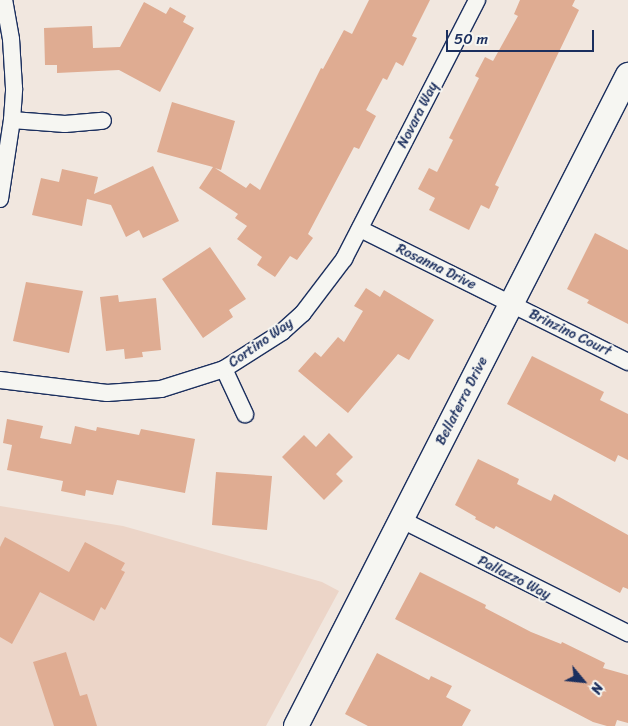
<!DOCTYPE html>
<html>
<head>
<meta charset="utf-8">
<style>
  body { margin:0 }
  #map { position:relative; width:628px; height:726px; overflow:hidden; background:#f1e7df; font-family:Sriracha,sans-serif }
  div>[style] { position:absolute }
  .built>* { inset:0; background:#ecd5c8 }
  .building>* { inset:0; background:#dfac92 }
  .roads { filter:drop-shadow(1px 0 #1b2f5e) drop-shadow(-1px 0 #1b2f5e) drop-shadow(0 1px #1b2f5e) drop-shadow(0 -1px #1b2f5e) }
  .street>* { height:16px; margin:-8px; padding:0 8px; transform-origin:8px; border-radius:8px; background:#f6f6f2 }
  .secondary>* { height:24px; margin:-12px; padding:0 12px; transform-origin:12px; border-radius:12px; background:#f6f6f2 }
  span { translate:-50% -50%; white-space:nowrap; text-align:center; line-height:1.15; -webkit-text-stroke:4px #f6f6f2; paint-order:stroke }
  .street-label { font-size:14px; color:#1b2f5e }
  .north { position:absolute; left:558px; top:656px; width:50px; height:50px; -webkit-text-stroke:4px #f6f6f2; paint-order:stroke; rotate:118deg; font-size:14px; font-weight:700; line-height:20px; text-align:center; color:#1b2f5e }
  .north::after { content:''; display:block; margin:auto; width:18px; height:22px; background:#1b2f5e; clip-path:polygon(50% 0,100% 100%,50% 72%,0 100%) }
  .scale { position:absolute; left:446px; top:30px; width:148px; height:22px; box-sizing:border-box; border:2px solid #1b2f5e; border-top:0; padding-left:6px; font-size:15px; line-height:18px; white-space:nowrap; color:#1b2f5e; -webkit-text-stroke:4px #f6f6f2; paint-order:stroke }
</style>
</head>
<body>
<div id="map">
  <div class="built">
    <i style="clip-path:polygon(0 506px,123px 526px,322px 582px,339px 591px,266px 726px,0 726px)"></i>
  </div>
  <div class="building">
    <i style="clip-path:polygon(369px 0,430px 0,412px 36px,417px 38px,403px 66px,396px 62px,387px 80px,383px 78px,366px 110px,376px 116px,359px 149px,354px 147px,308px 234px,313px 238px,297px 260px,290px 256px,275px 277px,257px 265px,262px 257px,237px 239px,247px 226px,235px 218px,238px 214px,199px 188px,213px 167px,157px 152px,172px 102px,235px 121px,221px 170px,215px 168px,246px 188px,250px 183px,260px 190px,321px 68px,323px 69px,344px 30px,352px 34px)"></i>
    <i style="clip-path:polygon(520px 0,575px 0,572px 6px,579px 10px,495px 185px,499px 187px,489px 209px,481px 205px,469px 230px,429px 210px,435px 198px,418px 189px,429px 168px,437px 172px,453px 140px,449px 138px,479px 78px,475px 76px,485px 57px,493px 61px,518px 16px,514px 14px)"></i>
    <i style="clip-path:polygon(144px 2px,166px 14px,170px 7px,186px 16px,183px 22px,194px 28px,160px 92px,119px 70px,57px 73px,57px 65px,45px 65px,44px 28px,92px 26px,93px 48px,120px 47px)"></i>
    <i style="clip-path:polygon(153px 166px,179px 221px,143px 238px,139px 230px,126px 237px,111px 205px,87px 199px,82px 226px,32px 215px,41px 178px,59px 182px,62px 169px,98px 177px,94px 194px)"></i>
    <i style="clip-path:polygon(595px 233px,628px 250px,628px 324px,587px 303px,589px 300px,567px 289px)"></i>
    <i style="clip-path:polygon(210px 247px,246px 299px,229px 310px,233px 317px,203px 338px,162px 279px)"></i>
    <i style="clip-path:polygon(26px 282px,83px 291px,69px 353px,13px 341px)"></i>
    <i style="clip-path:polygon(366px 288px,380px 297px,384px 290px,434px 320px,409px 360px,398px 354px,348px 413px,298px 371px,315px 352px,321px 357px,338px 337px,344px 342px,363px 311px,354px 306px)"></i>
    <i style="clip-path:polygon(118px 295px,119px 302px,156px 298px,161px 350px,142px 352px,143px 357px,125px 359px,124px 349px,106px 351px,100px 297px)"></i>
    <i style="clip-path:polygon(532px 356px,604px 392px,600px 400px,628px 414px,628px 460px,618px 455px,615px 462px,507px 404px)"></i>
    <i style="clip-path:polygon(7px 419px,43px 426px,40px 438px,71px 444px,75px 426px,96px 431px,97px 427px,139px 435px,141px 429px,195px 439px,185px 493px,117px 480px,113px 495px,86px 490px,85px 496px,61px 491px,63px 481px,7px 470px,12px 445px,3px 443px)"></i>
    <i style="clip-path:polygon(329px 433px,353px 457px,336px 474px,343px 481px,324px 500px,282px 457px,304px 435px,316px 447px)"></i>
    <i style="clip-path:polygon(478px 459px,519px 479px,517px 484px,551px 501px,554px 494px,628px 535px,628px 589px,623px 587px,620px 593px,496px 526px,494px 529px,475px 519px,476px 517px,455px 505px)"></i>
    <i style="clip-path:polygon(216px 472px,272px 476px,267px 530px,212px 525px)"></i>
    <i style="clip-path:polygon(5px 537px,69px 572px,85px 542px,125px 563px,121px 570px,125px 572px,105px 610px,101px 607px,94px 621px,40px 592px,12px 644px,0 637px,0 547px)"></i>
    <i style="clip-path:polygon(420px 572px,486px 605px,485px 608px,531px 632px,561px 644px,562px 642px,605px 663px,603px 668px,628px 675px,628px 723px,617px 720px,615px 726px,607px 726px,593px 722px,395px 619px)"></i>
    <i style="clip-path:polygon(66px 652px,80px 696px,87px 694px,97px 726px,54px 726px,33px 662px)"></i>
    <i style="clip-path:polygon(377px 653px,429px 680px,431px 676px,452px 686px,446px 697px,471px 710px,462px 726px,368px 726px,345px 714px)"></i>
  </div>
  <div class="roads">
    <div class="street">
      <i style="left:12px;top:120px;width:53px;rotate:4.3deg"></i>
      <i style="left:65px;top:124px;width:38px;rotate:-5deg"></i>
      <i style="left:0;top:199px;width:80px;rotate:-81.4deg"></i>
      <i style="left:12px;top:120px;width:32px;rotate:-86deg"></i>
      <i style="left:14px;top:88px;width:49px;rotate:-93.5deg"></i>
      <i style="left:11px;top:39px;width:40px;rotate:-100deg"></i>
      <i style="left:360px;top:229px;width:299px;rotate:26.4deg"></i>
      <i style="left:224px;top:369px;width:50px;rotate:65deg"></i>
      <i style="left:0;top:380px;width:108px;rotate:6.9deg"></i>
      <i style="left:107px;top:393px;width:54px;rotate:-4.2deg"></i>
      <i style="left:161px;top:389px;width:66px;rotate:-17.6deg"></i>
      <i style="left:224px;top:369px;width:69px;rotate:-32.5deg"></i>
      <i style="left:282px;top:332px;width:28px;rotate:-42deg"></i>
      <i style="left:303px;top:313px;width:68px;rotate:-52.8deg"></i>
      <i style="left:344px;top:259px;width:291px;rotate:-62.8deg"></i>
      <i style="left:402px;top:520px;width:253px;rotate:26.6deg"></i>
    </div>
    <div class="secondary">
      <i style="left:296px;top:726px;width:731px;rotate:-62.98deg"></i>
    </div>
  </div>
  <div class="street-label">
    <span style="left:418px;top:115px;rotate:-63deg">Novara Way</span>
    <span style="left:436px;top:267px;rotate:26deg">Rosanna Drive</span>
    <span style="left:570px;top:333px;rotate:26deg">Brinzino Court</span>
    <span style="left:261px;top:343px;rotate:-35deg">Cortino Way</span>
    <span style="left:462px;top:401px;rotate:-63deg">Bellaterra Drive</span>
    <span style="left:514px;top:578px;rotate:27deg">Pallazzo Way</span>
  </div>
  <div class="north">N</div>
  <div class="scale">50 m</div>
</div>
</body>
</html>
